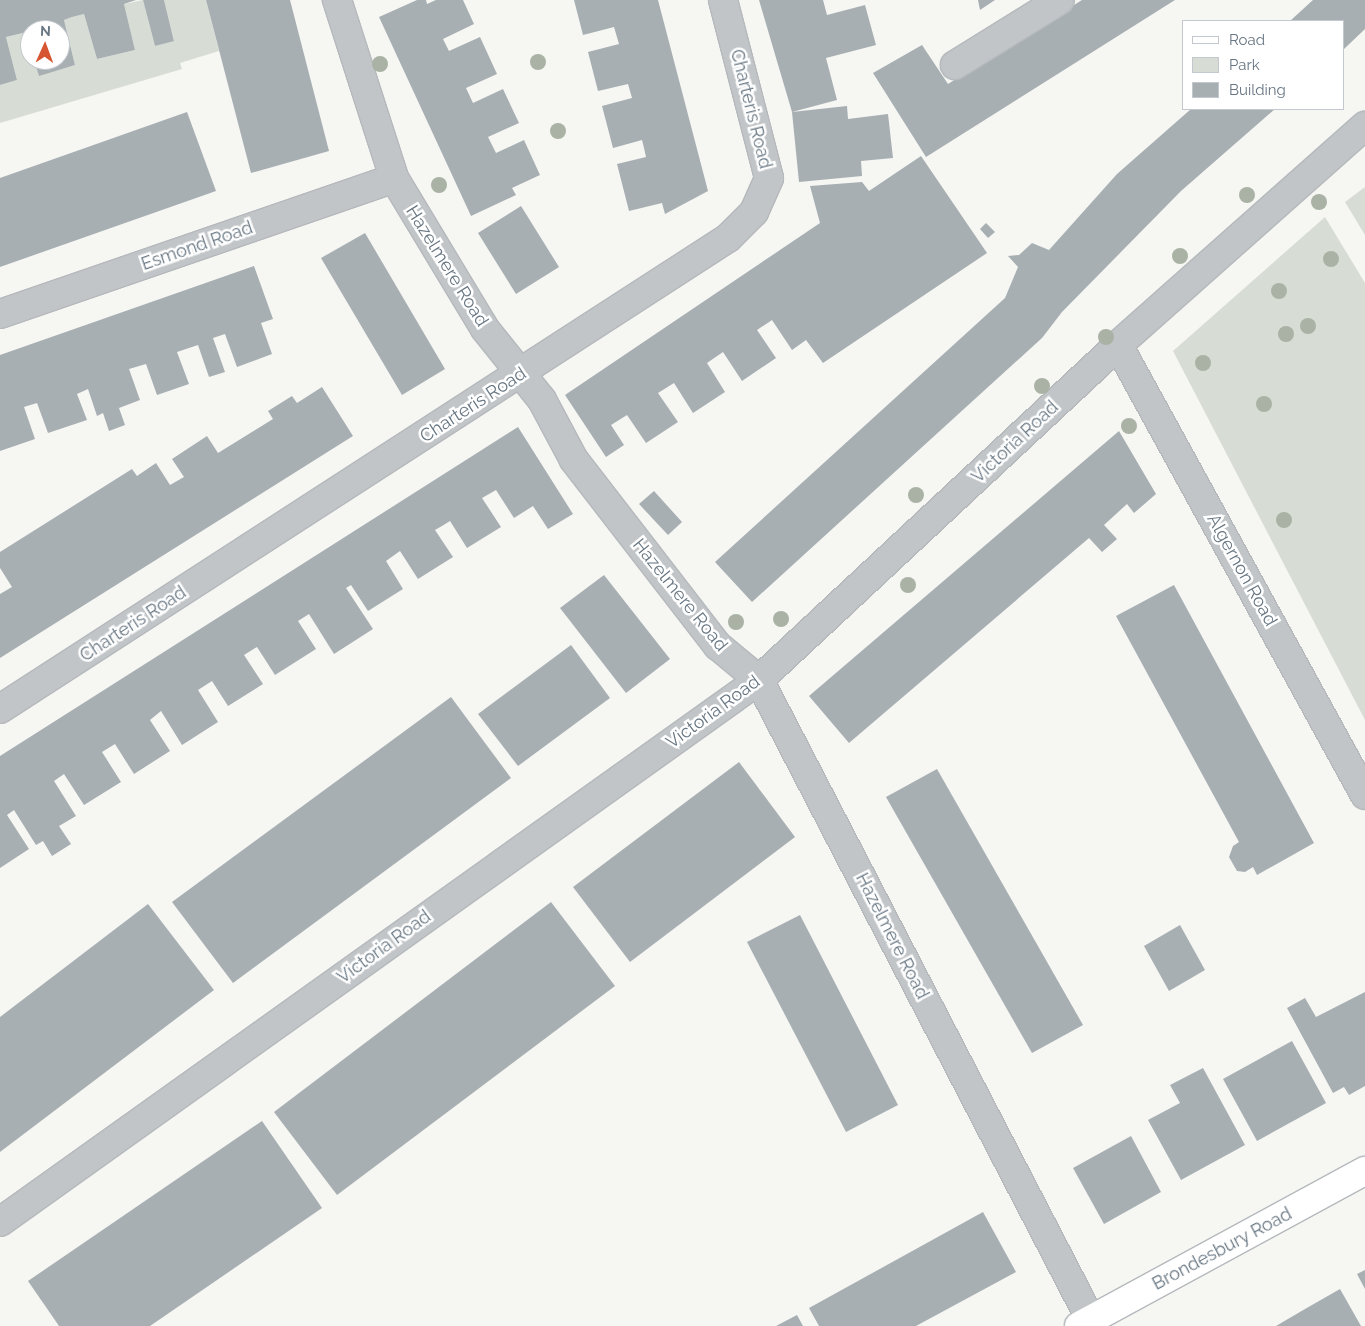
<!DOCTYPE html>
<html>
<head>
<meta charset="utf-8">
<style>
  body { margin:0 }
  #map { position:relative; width:1365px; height:1326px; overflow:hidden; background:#f6f6f3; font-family:Raleway,sans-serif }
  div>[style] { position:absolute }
  .green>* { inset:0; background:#d7ddd4 }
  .building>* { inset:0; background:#a7afb3 }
  .roads { filter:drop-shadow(1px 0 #b5b9bc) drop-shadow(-1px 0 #b5b9bc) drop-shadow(0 1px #b5b9bc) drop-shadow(0 -1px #b5b9bc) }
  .minor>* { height:28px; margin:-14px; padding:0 14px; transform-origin:14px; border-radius:14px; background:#c1c5c8 }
  .major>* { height:28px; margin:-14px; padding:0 14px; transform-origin:14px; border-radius:14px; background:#fff }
  .trees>* { width:16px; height:16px; margin:-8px; border-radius:50%; background:#a9b2a5 }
  span { translate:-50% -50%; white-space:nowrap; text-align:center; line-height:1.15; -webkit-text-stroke:5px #fff; paint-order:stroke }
  .street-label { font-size:18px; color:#677682 }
  .legend { position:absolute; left:1182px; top:20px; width:162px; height:90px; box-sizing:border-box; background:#fff; border:1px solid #c2c8cd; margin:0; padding:6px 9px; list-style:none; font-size:15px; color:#677682 }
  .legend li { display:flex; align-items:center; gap:10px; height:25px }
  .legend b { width:25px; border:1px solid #c2c8cd }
  .north { position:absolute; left:20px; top:20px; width:50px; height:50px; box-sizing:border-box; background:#fff; border:1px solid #c2c8cd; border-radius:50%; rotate:2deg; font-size:14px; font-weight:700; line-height:20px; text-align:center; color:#677682 }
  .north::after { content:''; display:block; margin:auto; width:18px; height:22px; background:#d75632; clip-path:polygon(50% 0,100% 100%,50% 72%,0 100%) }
</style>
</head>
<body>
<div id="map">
  <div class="green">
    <i style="clip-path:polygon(143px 0,155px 46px,174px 40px,164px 0,206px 0,219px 51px,180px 63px,182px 69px,0 123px,0 85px,17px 80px,6px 37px,27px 32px,30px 60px,34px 60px,39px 75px,75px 65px,64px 20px,72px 17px,84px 14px,97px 59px,135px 50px,124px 4px)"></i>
    <i style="clip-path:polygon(1365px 187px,1365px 235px,1345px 202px)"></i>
    <i style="clip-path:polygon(1325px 217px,1365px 283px,1365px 720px,1173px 351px)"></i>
  </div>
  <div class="building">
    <i style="clip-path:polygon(0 0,136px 0,124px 4px,135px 50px,97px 59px,84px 14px,72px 17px,64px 20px,75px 65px,39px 76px,34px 60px,60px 60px,60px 30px,30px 30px,30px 41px,27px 32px,6px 37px,17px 80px,0 85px)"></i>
    <i style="clip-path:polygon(143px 0,164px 0,174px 41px,155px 46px)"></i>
    <i style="clip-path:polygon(206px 0,290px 0,329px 151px,251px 173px)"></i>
    <i style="clip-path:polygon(417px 0,426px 0,427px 4px,436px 0,463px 0,474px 24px,443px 39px,449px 51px,480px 37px,497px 74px,466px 88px,473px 103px,503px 89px,519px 123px,488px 137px,496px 153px,524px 140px,540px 175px,512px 188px,516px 195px,471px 216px,379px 17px)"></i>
    <i style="clip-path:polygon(574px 0,658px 0,708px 191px,665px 214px,662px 203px,629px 211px,617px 164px,646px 157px,644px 148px,642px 140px,613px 148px,602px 106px,632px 98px,628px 84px,598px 91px,588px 52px,619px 44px,614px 27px,583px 35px)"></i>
    <i style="clip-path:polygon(759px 0,823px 0,827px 15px,865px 5px,876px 45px,826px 58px,837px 100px,792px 112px,847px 106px,848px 119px,888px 114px,893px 158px,861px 161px,862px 176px,799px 182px,792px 112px)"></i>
    <i style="clip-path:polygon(978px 0,995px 0,980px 10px)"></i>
    <i style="clip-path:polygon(1082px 0,1175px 0,926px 157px,873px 73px,922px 45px,948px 84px)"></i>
    <i style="clip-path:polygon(1313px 0,1365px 0,1365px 29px,1344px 49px,1344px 21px,1290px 21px)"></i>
    <i style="clip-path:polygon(1191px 109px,1275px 109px,1181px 191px,1062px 312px,1042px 338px,752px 602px,715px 562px,1005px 298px,1018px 267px,1008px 256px,1019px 255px,1032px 243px,1049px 250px,1117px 174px)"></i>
    <i style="clip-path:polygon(187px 112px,216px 191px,0 267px,0 178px)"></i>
    <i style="clip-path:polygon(921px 156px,987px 253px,823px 363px,806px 340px,792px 350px,772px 320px,757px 330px,776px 358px,742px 381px,723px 352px,707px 363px,725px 392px,693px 413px,674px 383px,658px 393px,678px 422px,646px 443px,627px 415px,611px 425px,624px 445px,606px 457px,565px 395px,820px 223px,810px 186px,862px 182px,869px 191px)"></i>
    <i style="clip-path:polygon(521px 206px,559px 267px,516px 294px,478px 233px)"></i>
    <i style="clip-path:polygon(986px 223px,995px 232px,988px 238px,980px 229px)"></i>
    <i style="clip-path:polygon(365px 233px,445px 369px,402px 395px,321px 258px)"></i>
    <i style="clip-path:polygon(254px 266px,273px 319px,261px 323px,272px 354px,237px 367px,225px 334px,213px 338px,225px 372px,209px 377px,198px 345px,177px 352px,189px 384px,157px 395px,146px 364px,129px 369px,140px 400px,119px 408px,125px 425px,109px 431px,103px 413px,97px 416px,88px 389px,77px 394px,87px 420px,48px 433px,37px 403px,27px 406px,24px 407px,35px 439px,0 451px,0 355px)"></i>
    <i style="clip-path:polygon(322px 387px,353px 436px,0 658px,0 594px,12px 587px,0 568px,0 552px,132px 469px,137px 476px,156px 463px,170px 485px,184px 477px,172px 459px,207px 436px,218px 453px,273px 419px,268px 411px,292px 396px,297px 403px)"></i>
    <i style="clip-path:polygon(518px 427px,573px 514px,548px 529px,533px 506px,514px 518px,496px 490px,482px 498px,501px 527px,467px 548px,450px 521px,442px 526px,435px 530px,453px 557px,418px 579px,400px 551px,386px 561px,403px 589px,368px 611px,351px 585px,346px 588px,373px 629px,334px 654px,309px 614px,298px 621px,316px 649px,275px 675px,257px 647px,244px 655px,263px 684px,228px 706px,212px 681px,198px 690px,218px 722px,182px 745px,161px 711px,150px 720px,170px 751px,134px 774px,115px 744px,102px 752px,121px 782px,84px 805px,64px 774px,54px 781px,76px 816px,59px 826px,71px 844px,52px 856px,43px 841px,36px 845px,14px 810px,7px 815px,29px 849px,0 868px,0 756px)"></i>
    <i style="clip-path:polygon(1119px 431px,1156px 494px,1134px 513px,1127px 504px,1104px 525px,1117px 539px,1102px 552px,1089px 538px,849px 743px,809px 696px)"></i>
    <i style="clip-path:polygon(654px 491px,682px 522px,668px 535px,639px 504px)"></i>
    <i style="clip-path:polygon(604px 575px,670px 659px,626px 693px,560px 608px)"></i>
    <i style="clip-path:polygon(1174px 585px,1314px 843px,1257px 875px,1253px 867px,1245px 872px,1237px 871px,1229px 857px,1233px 846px,1239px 842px,1116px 616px)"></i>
    <i style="clip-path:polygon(571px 645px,610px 698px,518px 766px,478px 714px)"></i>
    <i style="clip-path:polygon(451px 697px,511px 778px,233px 983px,172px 902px)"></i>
    <i style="clip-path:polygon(739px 762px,795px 837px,630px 962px,573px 887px)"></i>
    <i style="clip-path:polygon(937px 769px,1083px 1025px,1032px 1053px,886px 797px)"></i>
    <i style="clip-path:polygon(551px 902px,615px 986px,337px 1195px,274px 1112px)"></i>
    <i style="clip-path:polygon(148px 904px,214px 990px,0 1152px,0 1017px)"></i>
    <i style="clip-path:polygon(800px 915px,898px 1105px,846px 1132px,747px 942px)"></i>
    <i style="clip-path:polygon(1180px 925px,1205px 970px,1169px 991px,1144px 946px)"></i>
    <i style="clip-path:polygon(1365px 992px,1365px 1086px,1349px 1095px,1344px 1087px,1333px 1093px,1287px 1008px,1305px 998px,1316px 1017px)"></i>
    <i style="clip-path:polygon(1292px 1041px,1326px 1103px,1257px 1141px,1223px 1079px)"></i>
    <i style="clip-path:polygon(1203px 1068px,1245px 1145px,1181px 1180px,1148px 1120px,1180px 1103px,1170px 1085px)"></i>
    <i style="clip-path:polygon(262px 1121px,322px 1208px,150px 1326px,59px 1326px,28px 1281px)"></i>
    <i style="clip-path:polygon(1131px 1136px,1161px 1192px,1104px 1224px,1073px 1168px)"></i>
    <i style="clip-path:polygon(983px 1212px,1016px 1272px,916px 1326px,819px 1326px,809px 1308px)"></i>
    <i style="clip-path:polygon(1365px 1270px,1365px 1289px,1357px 1274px)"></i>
    <i style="clip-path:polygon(1340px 1289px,1361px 1326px,1276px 1326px,1305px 1309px)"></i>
    <i style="clip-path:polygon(797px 1315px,803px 1326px,776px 1326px)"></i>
  </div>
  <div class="roads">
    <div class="minor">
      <i style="left:337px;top:0;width:187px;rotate:72.2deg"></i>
      <i style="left:394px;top:178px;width:176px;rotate:58.9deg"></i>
      <i style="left:485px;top:329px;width:91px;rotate:51.2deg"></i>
      <i style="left:542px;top:400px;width:68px;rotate:61.9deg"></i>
      <i style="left:574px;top:460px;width:235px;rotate:52.3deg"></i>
      <i style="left:718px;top:646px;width:53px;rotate:39.7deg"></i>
      <i style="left:759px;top:680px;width:728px;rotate:62.59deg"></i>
      <i style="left:955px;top:65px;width:123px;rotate:-31.8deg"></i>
      <i style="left:0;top:314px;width:417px;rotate:-19deg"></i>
      <i style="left:1118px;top:345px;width:513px;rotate:61.24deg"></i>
      <i style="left:0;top:709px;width:867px;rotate:-32.9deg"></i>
      <i style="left:728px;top:238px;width:37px;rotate:-45deg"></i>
      <i style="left:754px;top:212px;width:37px;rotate:-66deg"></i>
      <i style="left:769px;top:178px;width:184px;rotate:-104.5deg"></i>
      <i style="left:0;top:1222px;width:933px;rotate:-35.53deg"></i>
      <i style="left:759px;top:680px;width:491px;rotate:-43deg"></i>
      <i style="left:1118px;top:345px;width:330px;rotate:-41.6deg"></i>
    </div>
    <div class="major">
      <i style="left:1079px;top:1326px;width:325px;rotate:-28.5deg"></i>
    </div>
  </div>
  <div class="trees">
    <i style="left:538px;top:62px"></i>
    <i style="left:380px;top:64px"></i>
    <i style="left:558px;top:131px"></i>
    <i style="left:439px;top:185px"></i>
    <i style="left:1247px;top:195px"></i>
    <i style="left:1319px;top:202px"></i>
    <i style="left:1180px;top:256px"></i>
    <i style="left:1331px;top:259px"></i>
    <i style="left:1279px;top:291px"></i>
    <i style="left:1308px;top:326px"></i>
    <i style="left:1286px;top:334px"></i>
    <i style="left:1106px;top:337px"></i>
    <i style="left:1203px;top:363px"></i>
    <i style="left:1042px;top:386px"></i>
    <i style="left:1264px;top:404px"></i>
    <i style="left:1129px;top:426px"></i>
    <i style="left:916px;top:495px"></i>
    <i style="left:1284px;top:520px"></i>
    <i style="left:908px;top:585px"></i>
    <i style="left:781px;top:619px"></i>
    <i style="left:736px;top:622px"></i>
  </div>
  <div class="street-label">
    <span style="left:751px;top:109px;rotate:76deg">Charteris Road</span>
    <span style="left:197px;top:246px;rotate:-19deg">Esmond Road</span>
    <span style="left:447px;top:266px;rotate:58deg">Hazelmere Road</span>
    <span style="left:473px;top:405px;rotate:-33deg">Charteris Road</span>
    <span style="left:1015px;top:442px;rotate:-43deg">Victoria Road</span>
    <span style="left:1242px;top:570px;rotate:61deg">Algernon Road</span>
    <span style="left:680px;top:595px;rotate:51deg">Hazelmere Road</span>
    <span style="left:133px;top:624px;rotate:-33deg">Charteris Road</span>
    <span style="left:713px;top:712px;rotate:-36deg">Victoria Road</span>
    <span style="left:892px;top:936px;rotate:63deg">Hazelmere Road</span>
    <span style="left:384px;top:947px;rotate:-36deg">Victoria Road</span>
    <span style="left:1222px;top:1249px;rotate:-28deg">Brondesbury Road</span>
  </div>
  <ul class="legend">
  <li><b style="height:6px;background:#fff"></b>Road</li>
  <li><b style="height:14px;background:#d7ddd4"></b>Park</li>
  <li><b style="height:14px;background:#a7afb3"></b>Building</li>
  </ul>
  <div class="north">N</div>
</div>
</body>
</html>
